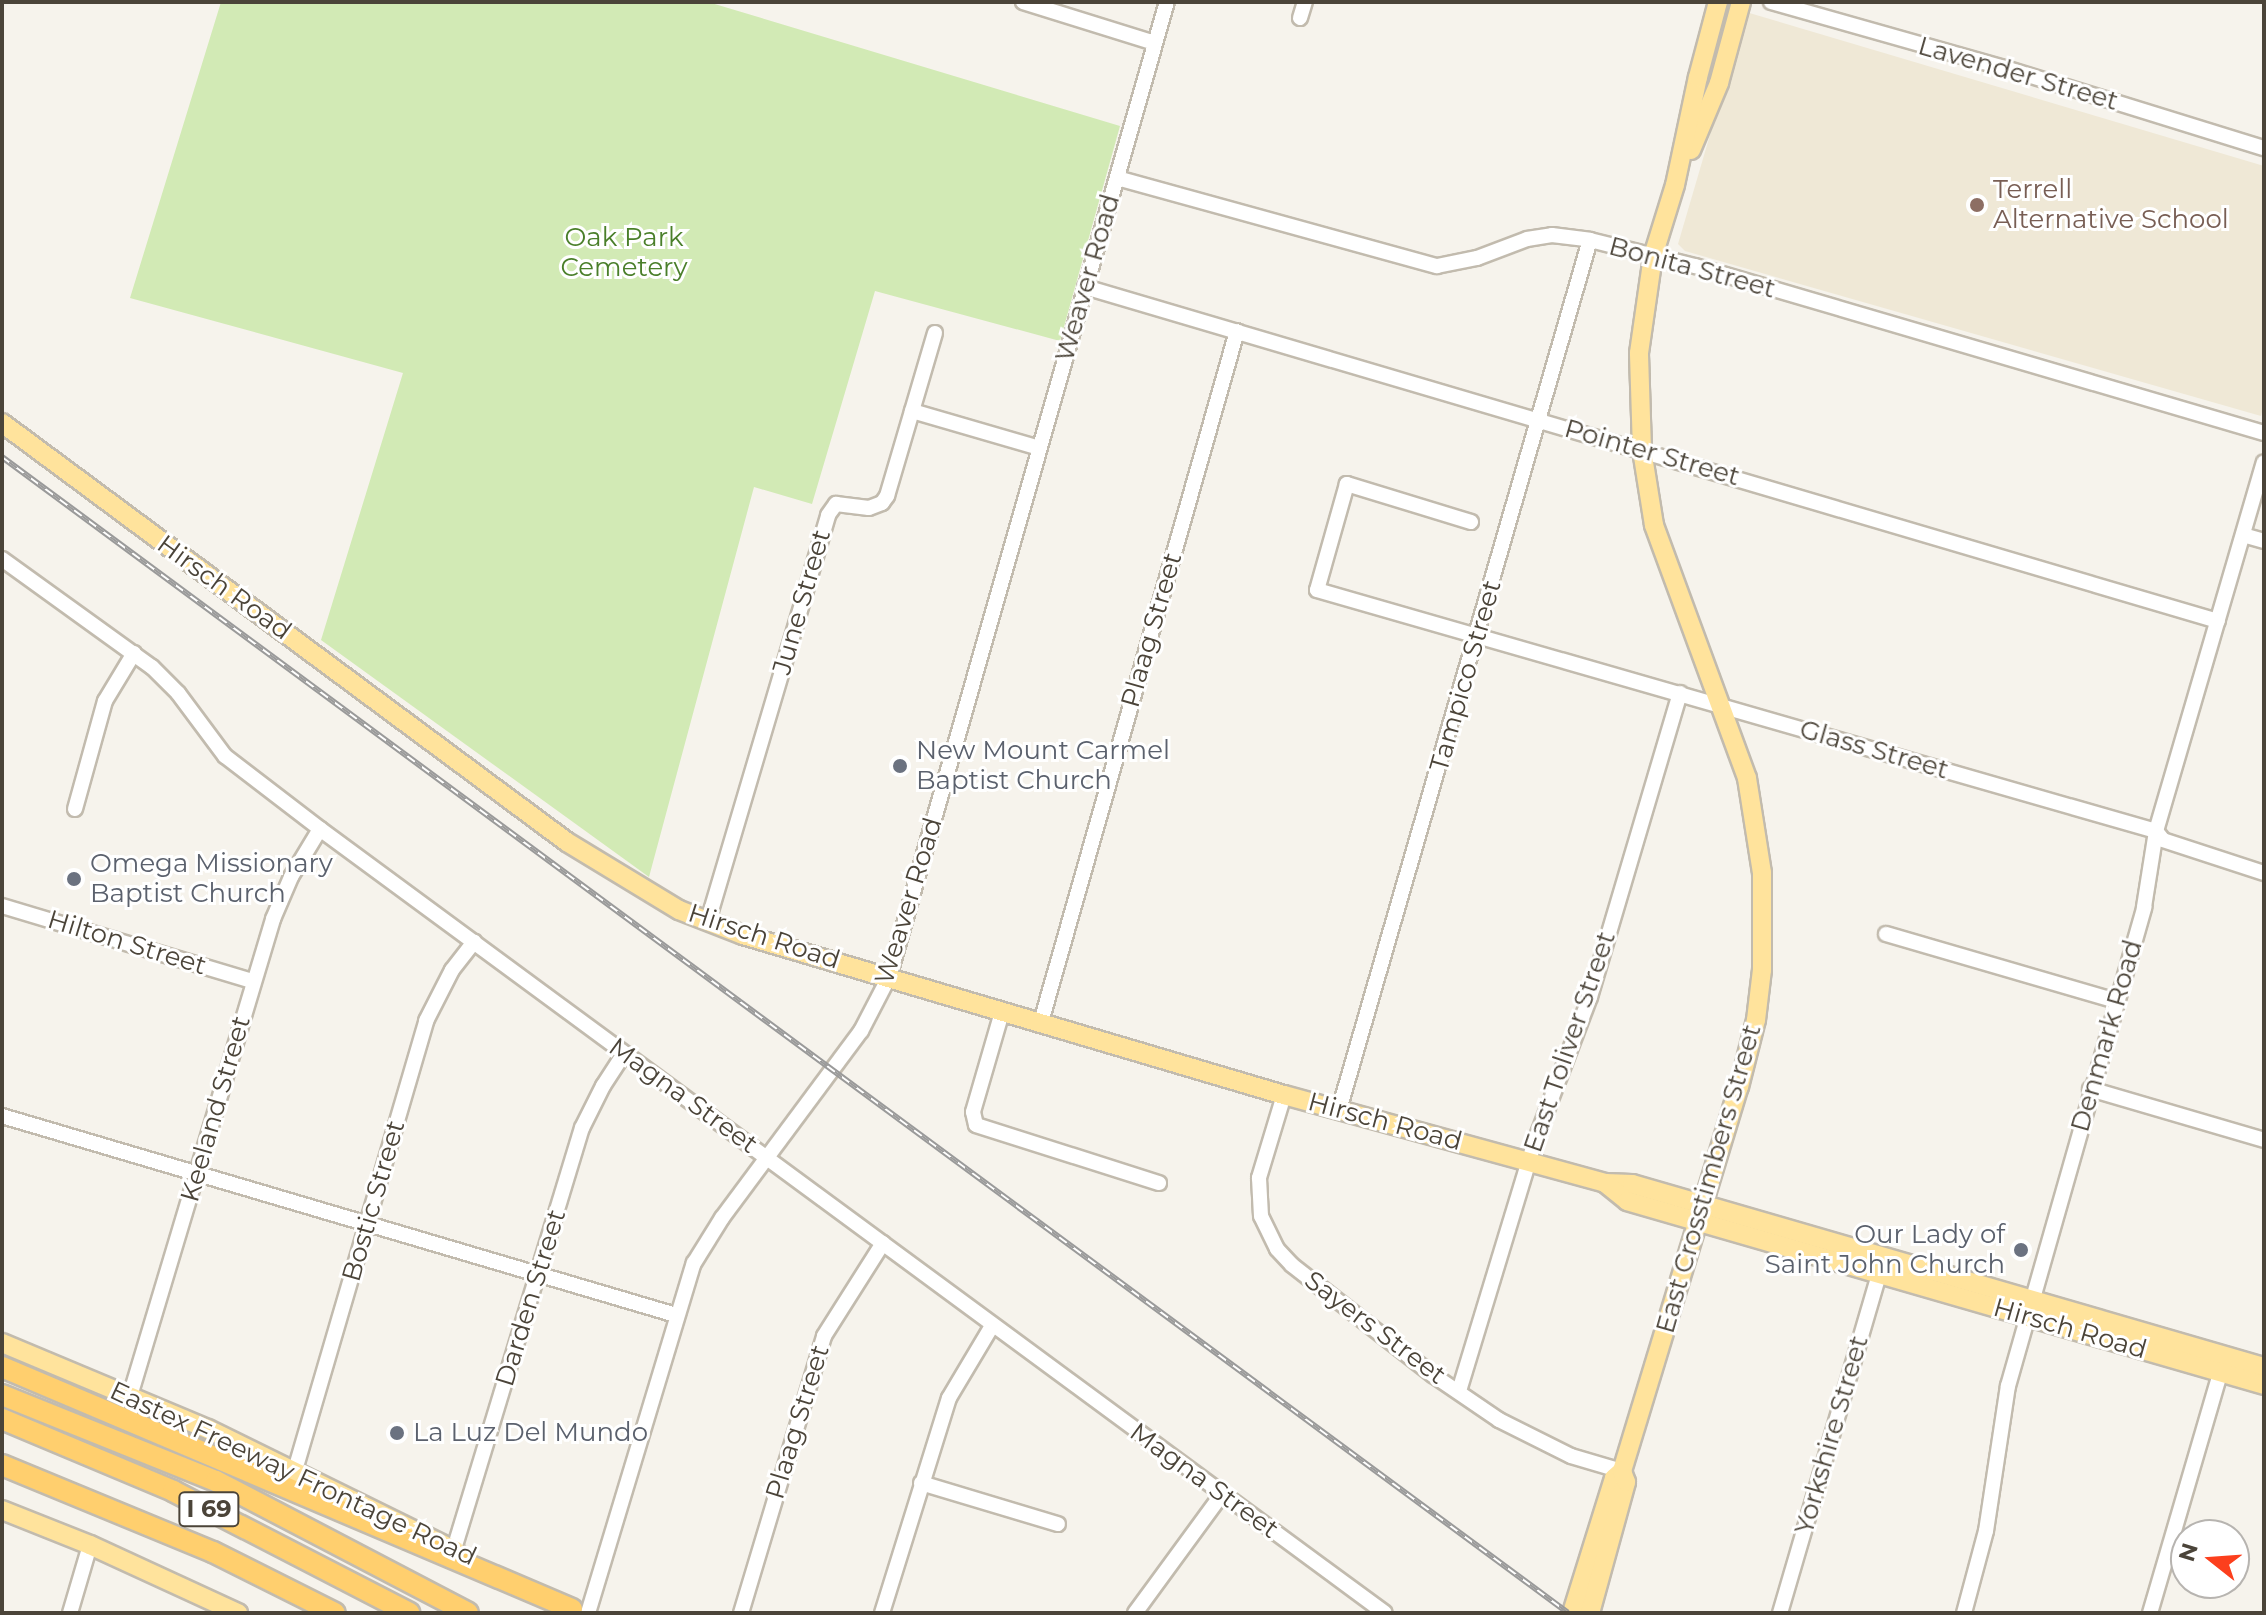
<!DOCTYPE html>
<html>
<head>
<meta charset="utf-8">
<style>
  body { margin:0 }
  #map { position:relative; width:2266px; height:1615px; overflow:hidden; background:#f6f3ec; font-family:Montserrat,sans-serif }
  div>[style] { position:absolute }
  .education>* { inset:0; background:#efe8d6 }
  .green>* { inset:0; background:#d2eab5 }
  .roads { filter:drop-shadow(2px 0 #c2bbae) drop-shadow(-2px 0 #c2bbae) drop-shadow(0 2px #c2bbae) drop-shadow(0 -2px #c2bbae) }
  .minor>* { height:14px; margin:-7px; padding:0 7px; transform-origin:7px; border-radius:7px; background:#fff }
  .major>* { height:18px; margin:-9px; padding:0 9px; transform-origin:9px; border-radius:9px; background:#ffe39c }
  .highway>* { height:20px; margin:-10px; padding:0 10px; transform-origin:10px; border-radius:10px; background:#ffcf6e }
  .rail>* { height:6px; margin-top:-3px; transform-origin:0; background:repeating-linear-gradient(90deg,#fff 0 9px,#9a9a9a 0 18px); box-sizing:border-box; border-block:2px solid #9a9a9a }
  .dots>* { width:22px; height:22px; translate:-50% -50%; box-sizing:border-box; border:4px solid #fff; border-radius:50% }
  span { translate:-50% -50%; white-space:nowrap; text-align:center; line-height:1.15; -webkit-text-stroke:6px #fff; paint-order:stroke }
  .shield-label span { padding:2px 6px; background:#fff; border:2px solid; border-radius:6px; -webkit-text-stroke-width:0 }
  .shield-label { font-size:24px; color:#4b4439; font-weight:700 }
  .street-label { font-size:26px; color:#4b4439 }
  .education-label { font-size:26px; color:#785e54 }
  .left { translate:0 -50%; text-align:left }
  .park-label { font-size:26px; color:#4a7f2a }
  .worship-label { font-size:26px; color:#5b616d }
  .right { translate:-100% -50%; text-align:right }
  .frame { position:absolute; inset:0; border:4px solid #4b4439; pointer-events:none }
  .north { position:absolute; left:2170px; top:1519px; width:80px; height:80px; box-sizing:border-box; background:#fff; border:2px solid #b7b4b0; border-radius:50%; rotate:287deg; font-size:22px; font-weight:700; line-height:32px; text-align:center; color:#4b4439 }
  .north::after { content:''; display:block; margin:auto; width:28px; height:36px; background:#fc3f1d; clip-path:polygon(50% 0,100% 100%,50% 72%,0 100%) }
</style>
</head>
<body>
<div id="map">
  <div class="education">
    <i style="clip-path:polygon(1746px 12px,2264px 166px,2264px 404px,2261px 416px,1685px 251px,1678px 244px)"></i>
  </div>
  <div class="green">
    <i style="clip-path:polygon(221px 2px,708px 2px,1120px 126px,1060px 341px,875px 291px,812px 504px,754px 487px,649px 877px,321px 640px,403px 373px,130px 298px)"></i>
  </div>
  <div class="roads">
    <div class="minor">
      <i style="left:1023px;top:2px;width:138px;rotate:17.3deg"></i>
      <i style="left:1771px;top:2px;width:243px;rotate:15.8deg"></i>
      <i style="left:2005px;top:68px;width:271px;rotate:17.2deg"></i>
      <i style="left:1300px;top:18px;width:17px;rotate:-73deg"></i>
      <i style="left:1117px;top:178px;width:332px;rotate:15.4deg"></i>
      <i style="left:1437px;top:266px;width:41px;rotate:-11.3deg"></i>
      <i style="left:1477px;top:258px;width:53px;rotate:-20.8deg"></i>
      <i style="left:1527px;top:239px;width:25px;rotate:-9deg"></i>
      <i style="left:1552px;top:235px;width:38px;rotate:7deg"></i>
      <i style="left:1590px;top:240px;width:108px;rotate:13.9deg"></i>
      <i style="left:1695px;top:266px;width:593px;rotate:16.36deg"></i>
      <i style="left:1085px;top:287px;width:1181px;rotate:16.43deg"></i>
      <i style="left:912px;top:411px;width:132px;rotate:16.2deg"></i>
      <i style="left:1471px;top:522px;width:130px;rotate:-163deg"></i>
      <i style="left:1347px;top:484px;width:110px;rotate:105.8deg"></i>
      <i style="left:1317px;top:590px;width:873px;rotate:16.03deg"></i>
      <i style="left:2156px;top:831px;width:11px;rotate:52deg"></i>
      <i style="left:2163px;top:840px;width:106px;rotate:18.1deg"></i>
      <i style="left:2243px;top:535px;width:22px;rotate:16deg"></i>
      <i style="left:2px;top:559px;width:185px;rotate:35.8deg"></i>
      <i style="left:152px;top:667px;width:37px;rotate:45deg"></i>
      <i style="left:178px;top:693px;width:79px;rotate:53.3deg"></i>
      <i style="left:225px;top:756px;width:120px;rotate:37.5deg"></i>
      <i style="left:320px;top:829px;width:1322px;rotate:36.36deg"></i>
      <i style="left:75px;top:809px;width:112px;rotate:-74.5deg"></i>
      <i style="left:105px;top:701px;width:56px;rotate:-58.9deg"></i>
      <i style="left:2px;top:906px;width:261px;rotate:16.7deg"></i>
      <i style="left:708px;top:921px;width:423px;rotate:-73.5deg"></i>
      <i style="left:828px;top:515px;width:14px;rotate:-54deg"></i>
      <i style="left:836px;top:504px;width:33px;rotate:7deg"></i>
      <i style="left:869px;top:508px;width:14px;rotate:-21deg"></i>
      <i style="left:882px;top:503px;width:9px;rotate:-54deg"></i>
      <i style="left:887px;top:496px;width:170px;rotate:-73.6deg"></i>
      <i style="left:1886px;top:934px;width:240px;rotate:16.2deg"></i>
      <i style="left:1002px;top:1012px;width:104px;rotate:106.2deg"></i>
      <i style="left:973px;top:1112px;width:13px;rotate:77deg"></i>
      <i style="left:976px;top:1125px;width:192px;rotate:17.6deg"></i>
      <i style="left:1041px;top:1022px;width:718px;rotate:-74.16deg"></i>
      <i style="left:2090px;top:1089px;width:181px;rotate:16.3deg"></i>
      <i style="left:1284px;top:1095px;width:87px;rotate:106.8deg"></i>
      <i style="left:1259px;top:1178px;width:38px;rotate:87deg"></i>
      <i style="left:1261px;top:1216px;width:37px;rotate:64deg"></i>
      <i style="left:1277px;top:1249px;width:22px;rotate:47deg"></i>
      <i style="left:1292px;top:1265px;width:179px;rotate:38deg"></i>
      <i style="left:1433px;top:1375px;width:80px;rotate:34.3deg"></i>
      <i style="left:1499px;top:1420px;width:80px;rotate:26.6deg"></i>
      <i style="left:1571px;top:1456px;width:53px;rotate:16.4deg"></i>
      <i style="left:1339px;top:1110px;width:905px;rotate:-73.91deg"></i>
      <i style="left:2px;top:1116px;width:703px;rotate:16.45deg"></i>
      <i style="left:1459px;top:1391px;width:255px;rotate:-73.1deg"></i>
      <i style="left:1533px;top:1147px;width:160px;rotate:-69.2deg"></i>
      <i style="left:1590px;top:997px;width:317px;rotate:-73.5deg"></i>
      <i style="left:130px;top:1396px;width:498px;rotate:-73.3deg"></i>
      <i style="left:273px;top:919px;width:46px;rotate:-66.8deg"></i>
      <i style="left:291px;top:877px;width:56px;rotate:-58.9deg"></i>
      <i style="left:295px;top:1470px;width:468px;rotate:-73.7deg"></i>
      <i style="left:426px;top:1021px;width:57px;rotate:-63deg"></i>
      <i style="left:452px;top:970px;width:36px;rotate:-52deg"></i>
      <i style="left:921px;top:1483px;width:143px;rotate:16.7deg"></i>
      <i style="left:454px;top:1549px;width:440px;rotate:-73.1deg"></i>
      <i style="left:582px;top:1128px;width:47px;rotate:-63.4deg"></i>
      <i style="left:603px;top:1086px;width:38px;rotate:-57deg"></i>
      <i style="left:70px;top:1613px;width:71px;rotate:-73.6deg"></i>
      <i style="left:588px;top:1613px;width:366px;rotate:-73.2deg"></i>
      <i style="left:694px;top:1263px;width:53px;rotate:-58.1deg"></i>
      <i style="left:722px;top:1218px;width:233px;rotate:-53.4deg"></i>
      <i style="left:861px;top:1031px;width:61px;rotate:-62.6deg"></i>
      <i style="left:889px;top:977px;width:1014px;rotate:-74.09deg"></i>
      <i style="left:741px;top:1613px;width:289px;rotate:-73.3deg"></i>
      <i style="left:824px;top:1336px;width:110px;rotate:-57.6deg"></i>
      <i style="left:882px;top:1613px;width:225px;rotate:-72.7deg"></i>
      <i style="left:949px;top:1398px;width:84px;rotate:-59.2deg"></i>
      <i style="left:1135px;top:1613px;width:147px;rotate:-53.8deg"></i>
      <i style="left:1780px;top:1613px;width:364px;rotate:-73.7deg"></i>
      <i style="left:1964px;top:1613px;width:85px;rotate:-75deg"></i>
      <i style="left:1986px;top:1531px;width:147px;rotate:-81.4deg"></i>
      <i style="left:2008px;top:1386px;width:498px;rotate:-74.1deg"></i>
      <i style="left:2144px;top:907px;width:77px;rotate:-81deg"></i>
      <i style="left:2156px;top:831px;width:384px;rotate:-73.7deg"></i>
      <i style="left:2150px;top:1613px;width:259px;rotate:-73.7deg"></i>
    </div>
    <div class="major">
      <i style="left:1691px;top:150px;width:73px;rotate:-67.3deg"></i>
      <i style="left:1719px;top:83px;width:84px;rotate:-74.8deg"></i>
      <i style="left:2px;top:423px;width:703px;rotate:36.56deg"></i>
      <i style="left:567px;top:842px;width:131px;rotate:31.3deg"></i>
      <i style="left:679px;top:910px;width:69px;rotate:21.3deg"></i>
      <i style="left:743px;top:935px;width:564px;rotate:16.48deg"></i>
      <i style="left:1284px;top:1095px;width:333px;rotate:15.3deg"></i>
      <i style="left:1605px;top:1183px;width:27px;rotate:2deg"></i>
      <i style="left:1632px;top:1184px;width:658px;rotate:16.15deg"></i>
      <i style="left:1605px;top:1183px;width:28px;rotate:39deg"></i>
      <i style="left:1627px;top:1201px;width:663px;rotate:16.11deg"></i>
      <i style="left:2px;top:1343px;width:223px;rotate:22.7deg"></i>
      <i style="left:208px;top:1429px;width:276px;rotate:26.2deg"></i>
      <i style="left:2px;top:1510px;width:95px;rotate:21.7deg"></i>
      <i style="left:90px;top:1545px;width:163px;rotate:24.7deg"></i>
      <i style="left:1572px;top:1613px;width:141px;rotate:-72.7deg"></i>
      <i style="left:1614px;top:1478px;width:11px;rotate:-41deg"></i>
      <i style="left:1622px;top:1471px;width:401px;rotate:-73.1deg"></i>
      <i style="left:1739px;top:1087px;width:69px;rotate:-75.8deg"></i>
      <i style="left:1756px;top:1020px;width:50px;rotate:-83.2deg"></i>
      <i style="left:1762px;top:970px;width:97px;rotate:-90deg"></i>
      <i style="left:1762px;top:873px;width:96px;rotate:-99deg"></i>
      <i style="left:1747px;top:778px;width:270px;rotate:-110.2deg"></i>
      <i style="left:1654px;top:525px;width:76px;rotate:-99.1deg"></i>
      <i style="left:1642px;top:450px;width:97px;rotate:-91.8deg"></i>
      <i style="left:1639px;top:353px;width:98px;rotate:-81.8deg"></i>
      <i style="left:1653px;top:256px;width:74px;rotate:-72.8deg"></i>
      <i style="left:1675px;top:185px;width:110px;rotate:-78deg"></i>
      <i style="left:1698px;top:77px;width:78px;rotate:-75.1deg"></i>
      <i style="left:1590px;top:1613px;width:136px;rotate:-74.6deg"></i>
      <i style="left:1626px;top:1482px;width:12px;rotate:-110deg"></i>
    </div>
    <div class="highway">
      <i style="left:2px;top:1367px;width:619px;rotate:23deg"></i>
      <i style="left:2px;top:1395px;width:231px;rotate:21.9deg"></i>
      <i style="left:216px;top:1481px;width:284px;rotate:27.6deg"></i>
      <i style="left:2px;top:1419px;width:186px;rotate:22.8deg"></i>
      <i style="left:173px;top:1491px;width:266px;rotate:27.3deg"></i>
      <i style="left:2px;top:1465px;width:228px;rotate:22.4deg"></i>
      <i style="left:213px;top:1552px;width:136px;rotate:26.6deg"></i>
    </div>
  </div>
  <div class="rail">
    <i style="left:2px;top:457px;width:1946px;rotate:36.43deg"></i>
  </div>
  <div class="dots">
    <i style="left:1977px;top:205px;background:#8d6e63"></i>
    <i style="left:900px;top:766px;background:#6b7280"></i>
    <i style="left:74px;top:879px;background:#6b7280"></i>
    <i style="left:2021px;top:1250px;background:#6b7280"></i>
    <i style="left:397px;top:1433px;background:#6b7280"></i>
  </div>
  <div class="shield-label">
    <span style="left:209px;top:1509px">I 69</span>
  </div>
  <div class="street-label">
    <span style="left:2018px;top:74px;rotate:16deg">Lavender Street</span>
    <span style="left:1692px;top:268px;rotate:15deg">Bonita Street</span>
    <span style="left:1088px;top:278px;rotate:-74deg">Weaver Road</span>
    <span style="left:1652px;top:453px;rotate:16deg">Pointer Street</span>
    <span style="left:224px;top:588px;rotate:36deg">Hirsch Road</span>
    <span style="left:802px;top:602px;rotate:-74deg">June Street</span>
    <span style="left:1152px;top:630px;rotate:-74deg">Plaag Street</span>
    <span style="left:1466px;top:676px;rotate:-74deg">Tampico Street</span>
    <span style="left:1874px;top:750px;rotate:16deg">Glass Street</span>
    <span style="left:909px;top:901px;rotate:-73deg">Weaver Road</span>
    <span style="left:764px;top:937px;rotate:18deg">Hirsch Road</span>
    <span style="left:127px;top:943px;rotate:17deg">Hilton Street</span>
    <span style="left:2107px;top:1036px;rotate:-74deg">Denmark Road</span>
    <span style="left:1570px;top:1042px;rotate:-71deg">East Toliver Street</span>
    <span style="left:683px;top:1096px;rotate:36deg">Magna Street</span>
    <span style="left:216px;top:1109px;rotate:-74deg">Keeland Street</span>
    <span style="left:1385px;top:1122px;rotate:15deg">Hirsch Road</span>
    <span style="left:1709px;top:1179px;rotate:-74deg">East Crosstimbers Street</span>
    <span style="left:374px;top:1201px;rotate:-74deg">Bostic Street</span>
    <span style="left:531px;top:1298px;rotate:-73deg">Darden Street</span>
    <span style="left:1375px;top:1328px;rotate:37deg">Sayers Street</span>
    <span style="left:2070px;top:1329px;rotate:16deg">Hirsch Road</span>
    <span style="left:798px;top:1422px;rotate:-73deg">Plaag Street</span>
    <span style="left:1832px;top:1435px;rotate:-74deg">Yorkshire Street</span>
    <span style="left:293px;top:1474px;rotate:25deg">Eastex Freeway Frontage Road</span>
    <span style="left:1204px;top:1481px;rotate:36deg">Magna Street</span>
  </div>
  <div class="education-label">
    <span class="left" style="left:1993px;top:205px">Terrell<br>Alternative School</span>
  </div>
  <div class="park-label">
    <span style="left:624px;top:253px">Oak Park<br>Cemetery</span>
  </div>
  <div class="worship-label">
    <span class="left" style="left:916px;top:766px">New Mount Carmel<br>Baptist Church</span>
    <span class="left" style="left:90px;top:879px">Omega Missionary<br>Baptist Church</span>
    <span class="right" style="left:2005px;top:1250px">Our Lady of<br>Saint John Church</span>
    <span class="left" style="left:413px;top:1433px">La Luz Del Mundo</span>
  </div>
  <div class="frame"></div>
  <div class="north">N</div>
</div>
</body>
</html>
